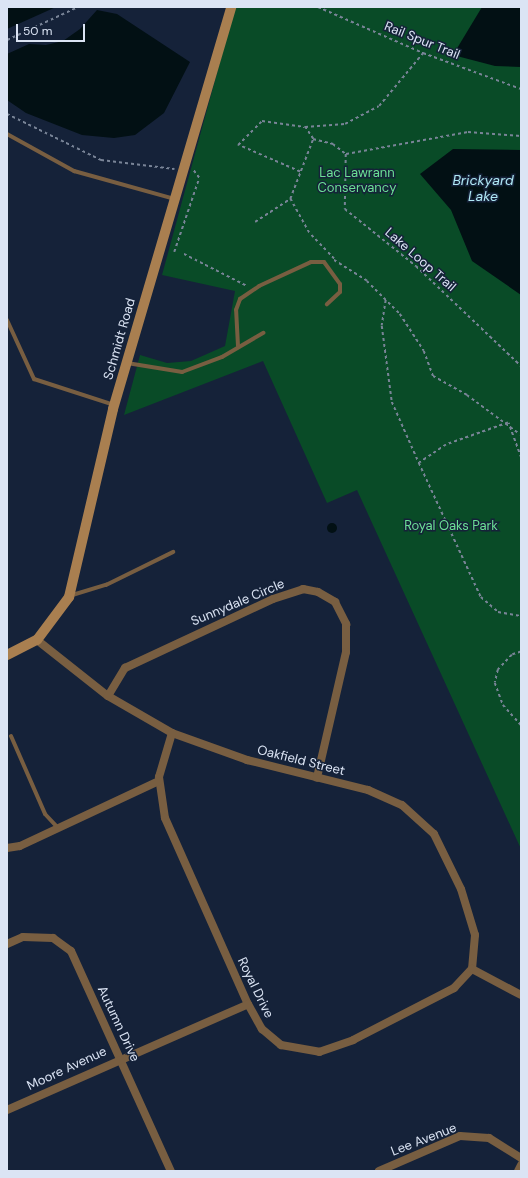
<!DOCTYPE html>
<html>
<head>
<meta charset="utf-8">
<style>
  body { margin:0 }
  #map { position:relative; width:528px; height:1178px; overflow:hidden; background:#152239; font-family:"DM Sans",sans-serif }
  div>[style] { position:absolute }
  .green>* { inset:0; background:#094b27 }
  .water>* { inset:0; background:#021014 }
  .round { border-radius:50% }
  .path>* { height:1.5px; margin-top:-0.75px; transform-origin:0; background:repeating-linear-gradient(90deg,#798497 0 3px,transparent 0 6px) }
  .lane>* { height:4px; margin:-2px; padding:0 2px; transform-origin:2px; border-radius:2px; background:#785e41 }
  .street>* { height:8px; margin:-4px; padding:0 4px; transform-origin:4px; border-radius:4px; background:#785e41 }
  .secondary>* { height:10px; margin:-5px; padding:0 5px; transform-origin:5px; border-radius:5px; background:#a97f50 }
  span { translate:-50% -50%; white-space:nowrap; text-align:center; line-height:1.15; -webkit-text-stroke:3px #152239; paint-order:stroke }
  .street-label { font-size:13px; color:#dbe4f4 }
  .park-label { font-size:13px; color:#6be095 }
  .water-label { font-size:14px; color:#afe8f4; font-style:italic }
  .frame { position:absolute; inset:0; border:8px solid #dbe4f4; pointer-events:none }
  .scale { position:absolute; left:16px; top:24px; width:69px; height:18px; box-sizing:border-box; border:2px solid #dbe4f4; border-top:0; padding-left:5px; font-size:12px; line-height:14px; white-space:nowrap; color:#dbe4f4; -webkit-text-stroke:3px #152239; paint-order:stroke }
</style>
</head>
<body>
<div id="map">
  <div class="green">
    <i style="clip-path:polygon(235px 7px,521px 7px,521px 849px,357px 490px,327px 503px,263px 361px,124px 415px,140px 355px,167px 363px,191px 361px,225px 346px,235px 291px,162px 275px)"></i>
  </div>
  <div class="water">
    <i style="clip-path:polygon(7px 7px,56px 7px,7px 29px)"></i>
    <i style="clip-path:polygon(482px 7px,521px 7px,521px 67px,495px 66px,453px 55px)"></i>
    <i style="clip-path:polygon(97px 10px,117px 14px,190px 62px,164px 113px,135px 135px,114px 138px,82px 135px,26px 113px,7px 100px,7px 54px,29px 44px,46px 45px,63px 41px,80px 29px)"></i>
    <i style="clip-path:polygon(453px 149px,521px 150px,521px 295px,472px 261px,451px 210px,420px 174px)"></i>
    <i class="round" style="left:327px;top:523px;width:10px;height:10px"></i>
  </div>
  <div class="path">
    <i style="left:318px;top:7px;width:115px;rotate:23.7deg"></i>
    <i style="left:423px;top:53px;width:104px;rotate:20.2deg"></i>
    <i style="left:7px;top:40px;width:78px;rotate:-24.9deg"></i>
    <i style="left:7px;top:114px;width:105px;rotate:26.1deg"></i>
    <i style="left:101px;top:160px;width:74px;rotate:7deg"></i>
    <i style="left:313px;top:139px;width:14px;rotate:-124deg"></i>
    <i style="left:305px;top:127px;width:40px;rotate:-4.3deg"></i>
    <i style="left:345px;top:124px;width:38px;rotate:-28deg"></i>
    <i style="left:379px;top:106px;width:69px;rotate:-50.3deg"></i>
    <i style="left:346px;top:154px;width:55px;rotate:91deg"></i>
    <i style="left:345px;top:209px;width:91px;rotate:38.8deg"></i>
    <i style="left:416px;top:266px;width:145px;rotate:43.6deg"></i>
    <i style="left:300px;top:172px;width:68px;rotate:-156.5deg"></i>
    <i style="left:238px;top:145px;width:34px;rotate:-45deg"></i>
    <i style="left:262px;top:121px;width:43px;rotate:7.9deg"></i>
    <i style="left:255px;top:222px;width:42px;rotate:-33.3deg"></i>
    <i style="left:174px;top:252px;width:78px;rotate:-71.3deg"></i>
    <i style="left:199px;top:178px;width:10px;rotate:-127deg"></i>
    <i style="left:184px;top:254px;width:71px;rotate:26.9deg"></i>
    <i style="left:334px;top:259px;width:36px;rotate:-134deg"></i>
    <i style="left:309px;top:233px;width:39px;rotate:-119deg"></i>
    <i style="left:290px;top:199px;width:64px;rotate:-69deg"></i>
    <i style="left:313px;top:139px;width:21px;rotate:14deg"></i>
    <i style="left:333px;top:144px;width:16px;rotate:38deg"></i>
    <i style="left:346px;top:154px;width:124px;rotate:-10.2deg"></i>
    <i style="left:468px;top:132px;width:53px;rotate:4.3deg"></i>
    <i style="left:334px;top:260px;width:39px;rotate:32deg"></i>
    <i style="left:367px;top:281px;width:47px;rotate:45deg"></i>
    <i style="left:400px;top:314px;width:44px;rotate:57deg"></i>
    <i style="left:424px;top:351px;width:27px;rotate:70deg"></i>
    <i style="left:433px;top:376px;width:39px;rotate:29deg"></i>
    <i style="left:467px;top:395px;width:67px;rotate:36.5deg"></i>
    <i style="left:386px;top:300px;width:26px;rotate:99deg"></i>
    <i style="left:382px;top:326px;width:77px;rotate:82.5deg"></i>
    <i style="left:392px;top:402px;width:67px;rotate:66.1deg"></i>
    <i style="left:521px;top:458px;width:37px;rotate:-110deg"></i>
    <i style="left:508px;top:423px;width:66px;rotate:160.5deg"></i>
    <i style="left:446px;top:445px;width:32px;rotate:146deg"></i>
    <i style="left:419px;top:463px;width:148px;rotate:65.2deg"></i>
    <i style="left:481px;top:597px;width:23px;rotate:41deg"></i>
    <i style="left:498px;top:612px;width:23px;rotate:10deg"></i>
    <i style="left:521px;top:652px;width:9px;rotate:162deg"></i>
    <i style="left:512px;top:655px;width:21px;rotate:133deg"></i>
    <i style="left:498px;top:670px;width:13px;rotate:103deg"></i>
    <i style="left:495px;top:683px;width:23px;rotate:70deg"></i>
    <i style="left:503px;top:705px;width:27px;rotate:48deg"></i>
  </div>
  <div class="lane">
    <i style="left:7px;top:134px;width:77px;rotate:28.9deg"></i>
    <i style="left:74px;top:171px;width:105px;rotate:15.5deg"></i>
    <i style="left:7px;top:320px;width:65px;rotate:65.4deg"></i>
    <i style="left:34px;top:379px;width:84px;rotate:18deg"></i>
    <i style="left:238px;top:346px;width:36px;rotate:-93deg"></i>
    <i style="left:236px;top:310px;width:12px;rotate:-70deg"></i>
    <i style="left:240px;top:299px;width:23px;rotate:-34deg"></i>
    <i style="left:259px;top:286px;width:57px;rotate:-24.8deg"></i>
    <i style="left:311px;top:262px;width:13px"></i>
    <i style="left:324px;top:262px;width:27px;rotate:54deg"></i>
    <i style="left:340px;top:284px;width:8px;rotate:90deg"></i>
    <i style="left:340px;top:292px;width:18px;rotate:137deg"></i>
    <i style="left:127px;top:363px;width:56px;rotate:9.3deg"></i>
    <i style="left:182px;top:372px;width:43px;rotate:-20.6deg"></i>
    <i style="left:222px;top:357px;width:48px;rotate:-30.3deg"></i>
    <i style="left:69px;top:596px;width:39px;rotate:-17deg"></i>
    <i style="left:106px;top:585px;width:75px;rotate:-26.2deg"></i>
    <i style="left:11px;top:736px;width:85px;rotate:66.4deg"></i>
    <i style="left:45px;top:814px;width:18px;rotate:47deg"></i>
  </div>
  <div class="street">
    <i style="left:37px;top:640px;width:90px;rotate:38.3deg"></i>
    <i style="left:108px;top:696px;width:74px;rotate:30deg"></i>
    <i style="left:172px;top:733px;width:80px;rotate:19.8deg"></i>
    <i style="left:247px;top:760px;width:125px;rotate:13.9deg"></i>
    <i style="left:368px;top:790px;width:37px;rotate:24deg"></i>
    <i style="left:402px;top:805px;width:43px;rotate:42.2deg"></i>
    <i style="left:434px;top:834px;width:61px;rotate:63.9deg"></i>
    <i style="left:461px;top:889px;width:48px;rotate:73.1deg"></i>
    <i style="left:475px;top:935px;width:34px;rotate:95deg"></i>
    <i style="left:108px;top:696px;width:33px;rotate:-59deg"></i>
    <i style="left:125px;top:668px;width:163px;rotate:-25deg"></i>
    <i style="left:273px;top:599px;width:32px;rotate:-18deg"></i>
    <i style="left:303px;top:589px;width:15px;rotate:11deg"></i>
    <i style="left:318px;top:592px;width:20px;rotate:30deg"></i>
    <i style="left:335px;top:602px;width:25px;rotate:63deg"></i>
    <i style="left:346px;top:624px;width:28px;rotate:90deg"></i>
    <i style="left:346px;top:652px;width:129px;rotate:103deg"></i>
    <i style="left:172px;top:733px;width:46px;rotate:106.5deg"></i>
    <i style="left:159px;top:777px;width:41px;rotate:81.7deg"></i>
    <i style="left:165px;top:818px;width:204px;rotate:66deg"></i>
    <i style="left:248px;top:1004px;width:29px;rotate:61deg"></i>
    <i style="left:262px;top:1029px;width:25px;rotate:40deg"></i>
    <i style="left:281px;top:1045px;width:39px;rotate:10deg"></i>
    <i style="left:319px;top:1052px;width:36px;rotate:-19deg"></i>
    <i style="left:353px;top:1040px;width:114px;rotate:-27.2deg"></i>
    <i style="left:454px;top:988px;width:26px;rotate:-47deg"></i>
    <i style="left:7px;top:848px;width:13px;rotate:-9deg"></i>
    <i style="left:20px;top:846px;width:153px;rotate:-25.1deg"></i>
    <i style="left:7px;top:944px;width:17px;rotate:-24deg"></i>
    <i style="left:23px;top:937px;width:30px;rotate:2deg"></i>
    <i style="left:53px;top:938px;width:22px;rotate:36deg"></i>
    <i style="left:71px;top:951px;width:242px;rotate:65.6deg"></i>
    <i style="left:472px;top:969px;width:55px;rotate:28deg"></i>
    <i style="left:7px;top:1110px;width:263px;rotate:-23.7deg"></i>
    <i style="left:379px;top:1171px;width:88px;rotate:-23.4deg"></i>
    <i style="left:460px;top:1136px;width:29px;rotate:4deg"></i>
    <i style="left:489px;top:1138px;width:38px;rotate:32deg"></i>
    <i style="left:518px;top:1171px;width:7px;rotate:-63deg"></i>
  </div>
  <div class="secondary">
    <i style="left:7px;top:655px;width:34px;rotate:-27deg"></i>
    <i style="left:37px;top:640px;width:54px;rotate:-53.3deg"></i>
    <i style="left:69px;top:597px;width:193px;rotate:-76.8deg"></i>
    <i style="left:113px;top:409px;width:419px;rotate:-73.6deg"></i>
  </div>
  <div class="street-label">
    <span style="left:422px;top:41px;rotate:22deg">Rail Spur Trail</span>
    <span style="left:420px;top:260px;rotate:41deg">Lake Loop Trail</span>
    <span style="left:120px;top:339px;rotate:-74deg">Schmidt Road</span>
    <span style="left:238px;top:603px;rotate:-23deg">Sunnydale Circle</span>
    <span style="left:301px;top:761px;rotate:14deg">Oakfield Street</span>
    <span style="left:255px;top:988px;rotate:64deg">Royal Drive</span>
    <span style="left:118px;top:1024px;rotate:65deg">Autumn Drive</span>
    <span style="left:67px;top:1069px;rotate:-25deg">Moore Avenue</span>
    <span style="left:424px;top:1140px;rotate:-21deg">Lee Avenue</span>
  </div>
  <div class="park-label">
    <span style="left:357px;top:181px">Lac Lawrann<br>Conservancy</span>
    <span style="left:451px;top:526px">Royal Oaks Park</span>
  </div>
  <div class="water-label">
    <span style="left:483px;top:188px">Brickyard<br>Lake</span>
  </div>
  <div class="frame"></div>
  <div class="scale">50 m</div>
</div>
</body>
</html>
